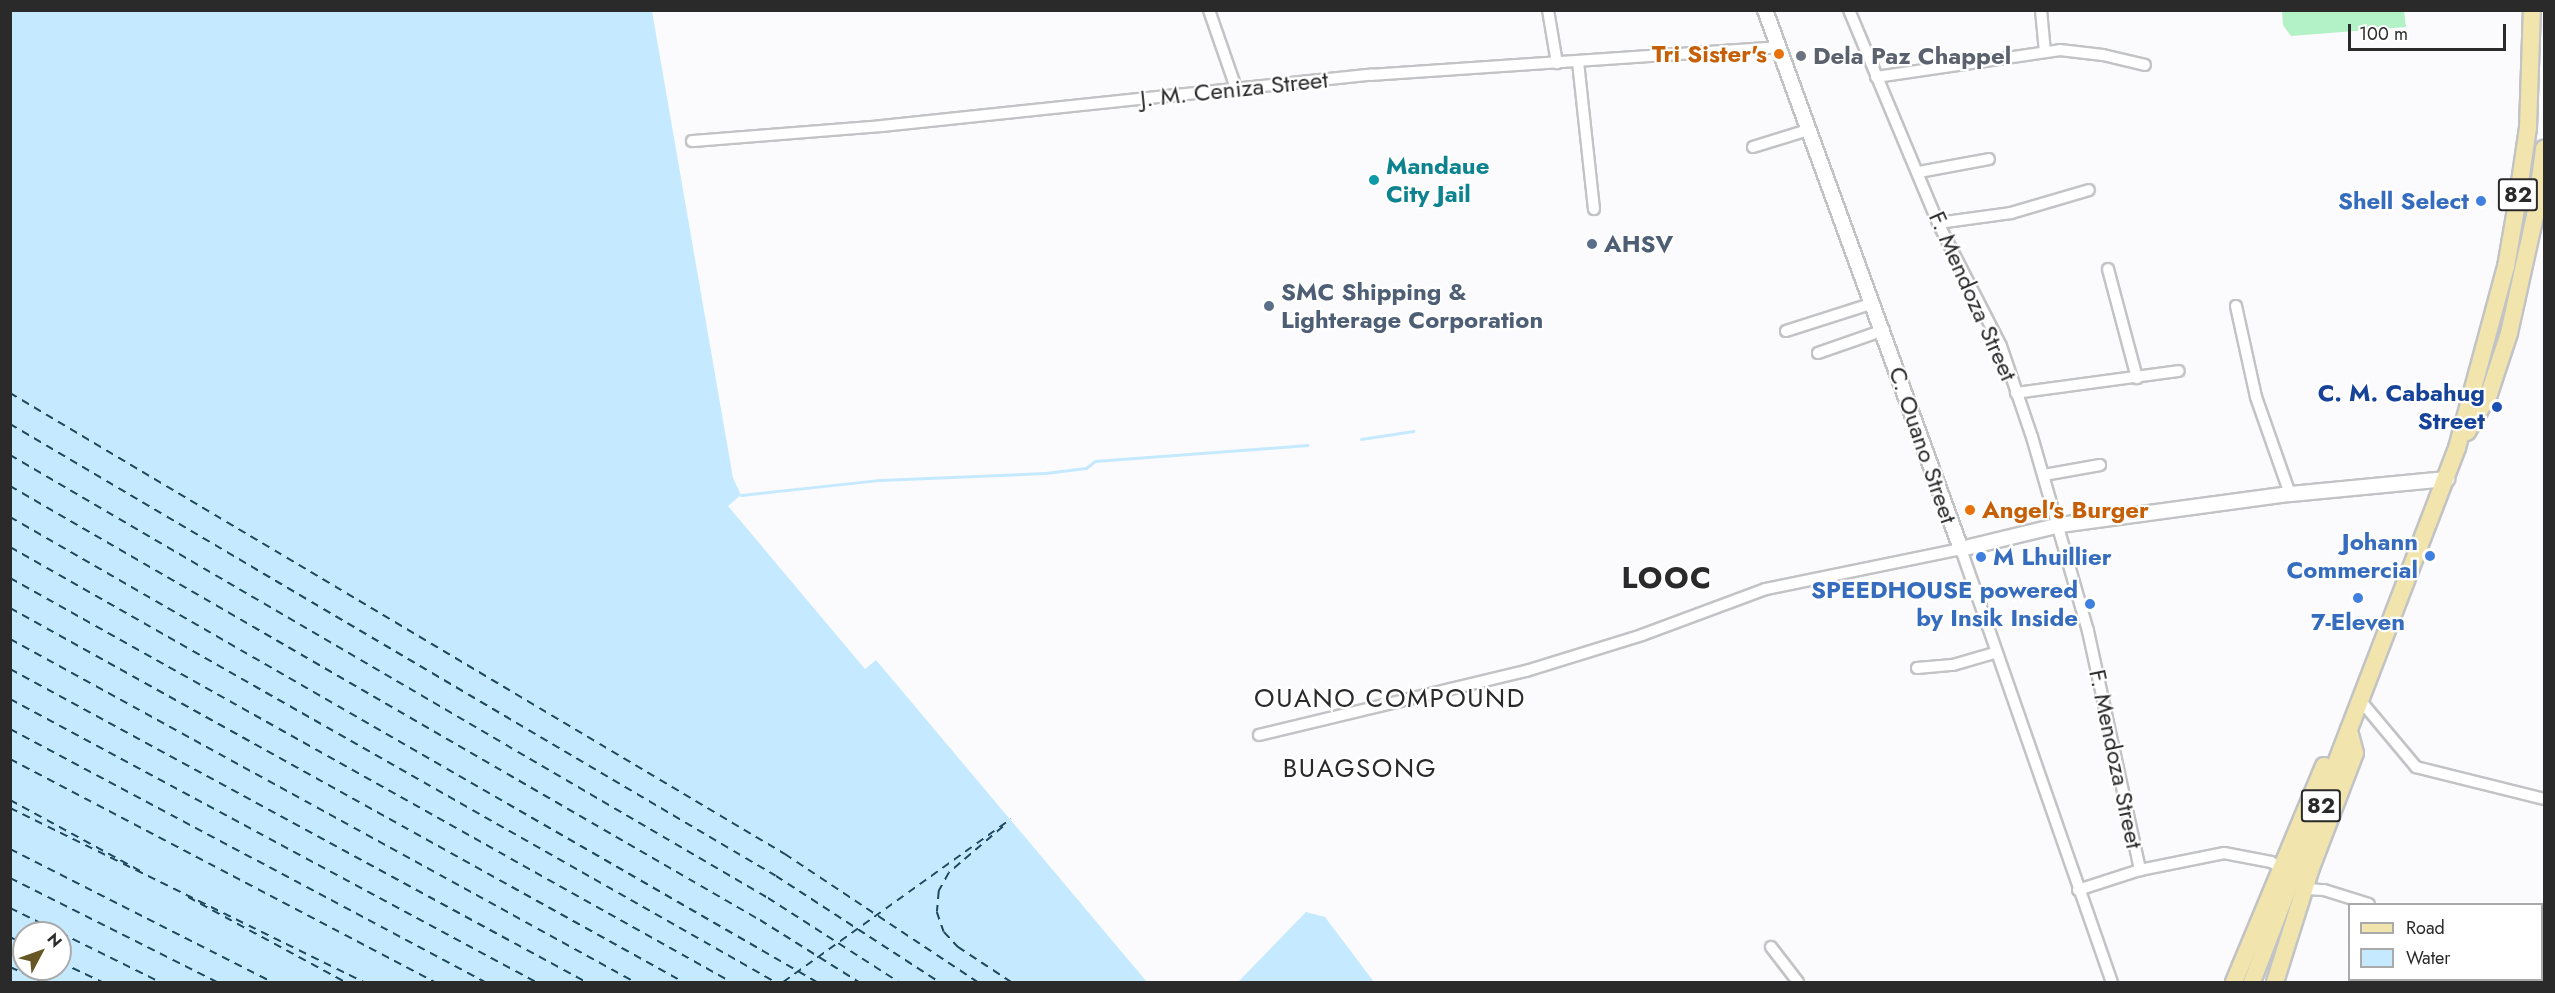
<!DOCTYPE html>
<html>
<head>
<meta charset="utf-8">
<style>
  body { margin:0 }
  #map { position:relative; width:2555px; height:993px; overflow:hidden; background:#fbfbfd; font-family:Jost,sans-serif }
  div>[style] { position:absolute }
  .green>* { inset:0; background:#b3f1c6 }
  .water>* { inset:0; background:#c5eaff }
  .stream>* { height:3px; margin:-1.5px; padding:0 1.5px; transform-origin:1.5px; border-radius:1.5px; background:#c5eaff }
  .ferry>* { height:1.5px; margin-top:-0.75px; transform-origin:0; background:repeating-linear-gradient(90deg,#1d495e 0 8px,transparent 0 14px) }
  .roads { filter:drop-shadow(2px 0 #c2c3c5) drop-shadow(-2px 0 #c2c3c5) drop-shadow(0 2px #c2c3c5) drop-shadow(0 -2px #c2c3c5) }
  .minor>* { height:10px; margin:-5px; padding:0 5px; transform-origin:5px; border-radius:5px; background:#fff }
  .tertiary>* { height:14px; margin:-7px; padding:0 7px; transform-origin:7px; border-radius:7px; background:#fff }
  .primary>* { height:16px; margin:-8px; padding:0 8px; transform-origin:8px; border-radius:8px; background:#f1e5ad }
  .dots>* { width:16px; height:16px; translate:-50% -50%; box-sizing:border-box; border:3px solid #fff; border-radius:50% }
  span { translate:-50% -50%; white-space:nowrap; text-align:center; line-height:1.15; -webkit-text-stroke:4.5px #fff; paint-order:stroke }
  .shield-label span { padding:2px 4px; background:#fff; border:2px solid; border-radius:4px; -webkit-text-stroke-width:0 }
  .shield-label { font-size:22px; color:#2a2a2a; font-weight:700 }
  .food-label { font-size:24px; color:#c56008; font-weight:700 }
  .right { translate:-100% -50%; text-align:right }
  .left { translate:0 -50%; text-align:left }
  .worship-label { font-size:24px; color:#5b616d; font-weight:700 }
  .street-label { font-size:24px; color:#2a2a2a }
  .culture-label { font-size:24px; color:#0d838f; font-weight:700 }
  .shop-label { font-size:24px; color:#366cbe; font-weight:700 }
  .service-label { font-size:24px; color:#4e5e75; font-weight:700 }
  .transit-label { font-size:24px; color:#164399; font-weight:700 }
  .neighbourhood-label { font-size:26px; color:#2a2a2a; letter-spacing:1.5px }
  .district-label { font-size:30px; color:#2a2a2a; font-weight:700; letter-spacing:1.5px }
  .frame { position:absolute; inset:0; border:12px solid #2a2a2a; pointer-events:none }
  .legend { position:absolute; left:2348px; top:903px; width:195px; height:78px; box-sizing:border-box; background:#fff; border:2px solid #aaa; margin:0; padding:8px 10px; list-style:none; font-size:18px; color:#2a2a2a }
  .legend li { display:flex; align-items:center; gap:12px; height:30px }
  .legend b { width:30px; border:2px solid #aaa }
  .north { position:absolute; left:12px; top:921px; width:60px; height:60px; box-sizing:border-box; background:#fff; border:2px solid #aaa; border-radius:50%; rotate:49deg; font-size:16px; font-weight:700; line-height:24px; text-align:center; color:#2a2a2a }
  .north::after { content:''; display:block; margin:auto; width:21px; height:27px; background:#665724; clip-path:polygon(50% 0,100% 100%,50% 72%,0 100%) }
  .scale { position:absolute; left:2348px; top:24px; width:158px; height:27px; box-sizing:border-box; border:3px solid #2a2a2a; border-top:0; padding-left:8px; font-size:18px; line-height:21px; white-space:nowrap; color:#2a2a2a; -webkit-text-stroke:4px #fff; paint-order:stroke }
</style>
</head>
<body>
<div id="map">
  <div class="green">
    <i style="clip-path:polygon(2282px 11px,2404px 11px,2406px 27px,2291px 36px,2283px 25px)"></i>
  </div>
  <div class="water">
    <i style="clip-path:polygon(evenodd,10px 11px,652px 11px,733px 478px,741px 495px,728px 506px,865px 669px,876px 660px,1147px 982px,11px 982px,10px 11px,24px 933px,60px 933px,60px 969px,24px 969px,24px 933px)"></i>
    <i style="clip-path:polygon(1306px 912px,1325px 917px,1374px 982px,1238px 982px)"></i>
  </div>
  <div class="stream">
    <i style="left:1361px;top:439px;width:53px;rotate:-8.7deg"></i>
    <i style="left:741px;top:495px;width:140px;rotate:-6.2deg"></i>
    <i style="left:880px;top:480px;width:165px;rotate:-2.4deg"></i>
    <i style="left:1045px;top:473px;width:41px;rotate:-7deg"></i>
    <i style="left:1086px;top:468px;width:11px;rotate:-38deg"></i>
    <i style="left:1095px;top:461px;width:213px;rotate:-4.3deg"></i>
  </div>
  <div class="ferry">
    <i style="left:10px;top:393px;width:902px;rotate:30.75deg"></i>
    <i style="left:785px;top:854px;width:232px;rotate:33.6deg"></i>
    <i style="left:10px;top:424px;width:889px;rotate:30.54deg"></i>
    <i style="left:776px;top:876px;width:194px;rotate:33deg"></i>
    <i style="left:10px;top:455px;width:878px;rotate:30.3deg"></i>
    <i style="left:768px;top:898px;width:156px;rotate:32.7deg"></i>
    <i style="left:10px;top:486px;width:867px;rotate:30.06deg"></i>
    <i style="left:760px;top:920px;width:117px;rotate:32.1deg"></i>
    <i style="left:10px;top:517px;width:931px;rotate:29.95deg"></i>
    <i style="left:10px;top:547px;width:880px;rotate:29.62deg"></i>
    <i style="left:10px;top:578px;width:826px;rotate:29.26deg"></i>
    <i style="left:10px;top:608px;width:770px;rotate:29.06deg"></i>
    <i style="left:10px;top:639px;width:713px;rotate:28.76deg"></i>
    <i style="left:10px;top:669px;width:656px;rotate:28.52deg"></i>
    <i style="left:10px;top:699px;width:597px;rotate:28.28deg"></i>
    <i style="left:10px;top:729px;width:538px;rotate:28.04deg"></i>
    <i style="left:10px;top:759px;width:479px;rotate:27.7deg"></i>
    <i style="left:10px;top:800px;width:153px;rotate:28.6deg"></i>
    <i style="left:10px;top:808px;width:394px;rotate:26.2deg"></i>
    <i style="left:1003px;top:827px;width:71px;rotate:139.6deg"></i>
    <i style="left:949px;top:873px;width:21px;rotate:119deg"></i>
    <i style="left:939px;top:891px;width:21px;rotate:95deg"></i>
    <i style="left:937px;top:912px;width:21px;rotate:71deg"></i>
    <i style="left:944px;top:932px;width:21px;rotate:47deg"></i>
    <i style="left:958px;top:947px;width:64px;rotate:33.4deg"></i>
    <i style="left:10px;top:849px;width:294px;rotate:26.9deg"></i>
    <i style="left:10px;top:878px;width:232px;rotate:26.7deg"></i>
    <i style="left:188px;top:897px;width:179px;rotate:28.4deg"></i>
    <i style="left:10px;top:908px;width:167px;rotate:26.3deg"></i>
    <i style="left:10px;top:937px;width:16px;rotate:27deg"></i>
    <i style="left:60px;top:962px;width:47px;rotate:25.5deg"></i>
    <i style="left:10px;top:967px;width:36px;rotate:24deg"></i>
    <i style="left:783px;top:982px;width:280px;rotate:-35.6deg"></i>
  </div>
  <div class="roads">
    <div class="minor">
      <i style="left:1209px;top:10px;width:83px;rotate:70.9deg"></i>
      <i style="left:1548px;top:10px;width:54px;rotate:80.4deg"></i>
      <i style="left:1849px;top:10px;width:231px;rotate:67.3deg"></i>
      <i style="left:1938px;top:223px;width:138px;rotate:62.9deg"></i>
      <i style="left:2001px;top:346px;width:96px;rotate:71.2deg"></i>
      <i style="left:2032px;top:437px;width:202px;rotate:73.9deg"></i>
      <i style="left:2088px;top:631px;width:245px;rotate:77.7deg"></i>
      <i style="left:2041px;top:10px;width:42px;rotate:84.6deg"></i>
      <i style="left:1578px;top:62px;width:148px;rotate:83.8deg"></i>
      <i style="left:1876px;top:77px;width:186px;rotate:-8.3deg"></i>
      <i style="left:2060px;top:50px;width:43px;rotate:6.6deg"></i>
      <i style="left:2103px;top:55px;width:43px;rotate:13.4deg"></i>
      <i style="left:692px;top:141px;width:191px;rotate:-4.5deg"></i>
      <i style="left:882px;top:126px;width:492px;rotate:-6deg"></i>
      <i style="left:1371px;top:75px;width:407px;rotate:-3.9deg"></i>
      <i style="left:1753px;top:147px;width:58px;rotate:-17.2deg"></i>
      <i style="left:1919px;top:172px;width:71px;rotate:-10.5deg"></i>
      <i style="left:1938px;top:223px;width:74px;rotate:-7.8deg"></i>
      <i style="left:2011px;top:213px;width:81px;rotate:-16.4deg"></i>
      <i style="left:2108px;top:269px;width:113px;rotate:75.1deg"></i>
      <i style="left:2236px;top:306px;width:93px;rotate:77.6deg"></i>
      <i style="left:2256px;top:397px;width:103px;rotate:70.7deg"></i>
      <i style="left:1786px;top:331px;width:92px;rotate:-17.7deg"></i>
      <i style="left:1818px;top:353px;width:70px;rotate:-19.2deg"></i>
      <i style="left:2016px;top:393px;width:164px;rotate:-7.7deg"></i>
      <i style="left:2044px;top:475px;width:57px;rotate:-10.1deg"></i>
      <i style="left:1917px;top:668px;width:36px;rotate:-5deg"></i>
      <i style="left:1953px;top:665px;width:43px;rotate:-16.3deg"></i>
      <i style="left:2360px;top:700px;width:87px;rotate:50.1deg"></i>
      <i style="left:2416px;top:767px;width:132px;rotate:14deg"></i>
      <i style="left:1259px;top:735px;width:275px;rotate:-13.5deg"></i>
      <i style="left:1526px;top:671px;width:121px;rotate:-17.2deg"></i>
      <i style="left:1642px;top:635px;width:132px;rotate:-20.4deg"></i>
      <i style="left:1766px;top:589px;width:199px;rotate:-11.6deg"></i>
      <i style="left:1961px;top:549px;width:459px;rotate:70.8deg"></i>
      <i style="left:2308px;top:889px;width:16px;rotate:4deg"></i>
      <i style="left:2324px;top:890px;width:47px;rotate:17.3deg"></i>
      <i style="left:2078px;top:890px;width:65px;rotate:-17.9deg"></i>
      <i style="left:2140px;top:870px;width:86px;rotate:-11.4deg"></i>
      <i style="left:2224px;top:853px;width:48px;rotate:10.8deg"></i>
      <i style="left:2271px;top:862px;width:13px;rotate:29deg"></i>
      <i style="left:2542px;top:928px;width:2px"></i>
      <i style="left:1771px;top:947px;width:44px;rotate:52.4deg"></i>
    </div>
    <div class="tertiary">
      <i style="left:1765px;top:10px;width:574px;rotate:70.02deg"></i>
      <i style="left:1961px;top:549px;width:102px;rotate:-13.6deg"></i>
      <i style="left:2060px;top:525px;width:232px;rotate:-7.7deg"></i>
      <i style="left:2290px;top:494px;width:158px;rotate:-5.5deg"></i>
    </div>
    <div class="primary">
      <i style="left:2467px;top:432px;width:44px;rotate:-59.9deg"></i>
      <i style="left:2489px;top:394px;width:64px;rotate:-71.8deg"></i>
      <i style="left:2509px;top:333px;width:120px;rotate:-77.5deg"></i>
      <i style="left:2535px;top:216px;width:68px;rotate:-82.3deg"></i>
      <i style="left:2234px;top:982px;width:234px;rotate:-67.4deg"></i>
      <i style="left:2252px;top:982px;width:572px;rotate:-69deg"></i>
      <i style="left:2457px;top:448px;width:188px;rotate:-74.9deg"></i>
      <i style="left:2506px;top:267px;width:59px;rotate:-80.2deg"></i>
      <i style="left:2516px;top:209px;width:82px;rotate:-81.6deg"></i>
      <i style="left:2528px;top:128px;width:118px;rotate:-88.1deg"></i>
      <i style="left:2275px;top:982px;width:120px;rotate:-72.5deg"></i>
      <i style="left:2311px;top:868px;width:123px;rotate:-69.1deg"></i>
      <i style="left:2355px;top:753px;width:24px;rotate:-105deg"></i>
    </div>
  </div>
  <div class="dots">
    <i style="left:1779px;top:54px;background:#e8710a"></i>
    <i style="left:1801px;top:56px;background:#6b7280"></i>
    <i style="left:1374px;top:180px;background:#0f9aa8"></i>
    <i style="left:2481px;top:201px;background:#3f7fe0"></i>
    <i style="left:1592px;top:244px;background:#5c6f8a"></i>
    <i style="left:1269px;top:306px;background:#5c6f8a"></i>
    <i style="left:2497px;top:407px;background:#1a4fb4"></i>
    <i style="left:1970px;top:510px;background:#e8710a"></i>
    <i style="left:2430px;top:556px;background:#3f7fe0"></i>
    <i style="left:1981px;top:557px;background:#3f7fe0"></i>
    <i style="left:2358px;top:598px;background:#3f7fe0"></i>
    <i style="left:2090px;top:604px;background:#3f7fe0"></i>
  </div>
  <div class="shield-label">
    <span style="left:2518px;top:195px">82</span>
    <span style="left:2321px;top:806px">82</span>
  </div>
  <div class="food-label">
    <span class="right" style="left:1767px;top:54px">Tri Sister's</span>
    <span class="left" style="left:1982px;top:510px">Angel's Burger</span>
  </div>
  <div class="worship-label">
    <span class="left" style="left:1813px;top:56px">Dela Paz Chappel</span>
  </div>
  <div class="street-label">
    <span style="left:1234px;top:89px;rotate:-6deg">J. M. Ceniza Street</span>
    <span style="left:1973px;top:296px;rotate:66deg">F. Mendoza Street</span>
    <span style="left:1923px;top:445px;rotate:71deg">C. Ouano Street</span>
    <span style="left:2116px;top:759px;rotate:78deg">F. Mendoza Street</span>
  </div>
  <div class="culture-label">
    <span class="left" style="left:1386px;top:180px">Mandaue<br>City Jail</span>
  </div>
  <div class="shop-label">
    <span class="right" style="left:2469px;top:201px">Shell Select</span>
    <span class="right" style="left:2418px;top:556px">Johann<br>Commercial</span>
    <span class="left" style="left:1993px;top:557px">M Lhuillier</span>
    <span class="right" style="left:2078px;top:604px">SPEEDHOUSE powered<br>by Insik Inside</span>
    <span style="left:2358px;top:622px">7-Eleven</span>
  </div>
  <div class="service-label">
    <span class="left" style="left:1604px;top:244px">AHSV</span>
    <span class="left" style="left:1281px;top:306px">SMC Shipping &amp;<br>Lighterage Corporation</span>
  </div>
  <div class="transit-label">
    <span class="right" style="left:2485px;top:407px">C. M. Cabahug<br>Street</span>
  </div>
  <div class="neighbourhood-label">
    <span style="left:1390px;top:699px">OUANO COMPOUND</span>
    <span style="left:1360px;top:769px">BUAGSONG</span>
  </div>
  <div class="district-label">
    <span style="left:1667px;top:578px">LOOC</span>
  </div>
  <div class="frame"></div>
  <ul class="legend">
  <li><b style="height:8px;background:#f1e5ad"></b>Road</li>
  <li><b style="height:16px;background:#c5eaff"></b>Water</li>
  </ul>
  <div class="north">N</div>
  <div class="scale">100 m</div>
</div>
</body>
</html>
